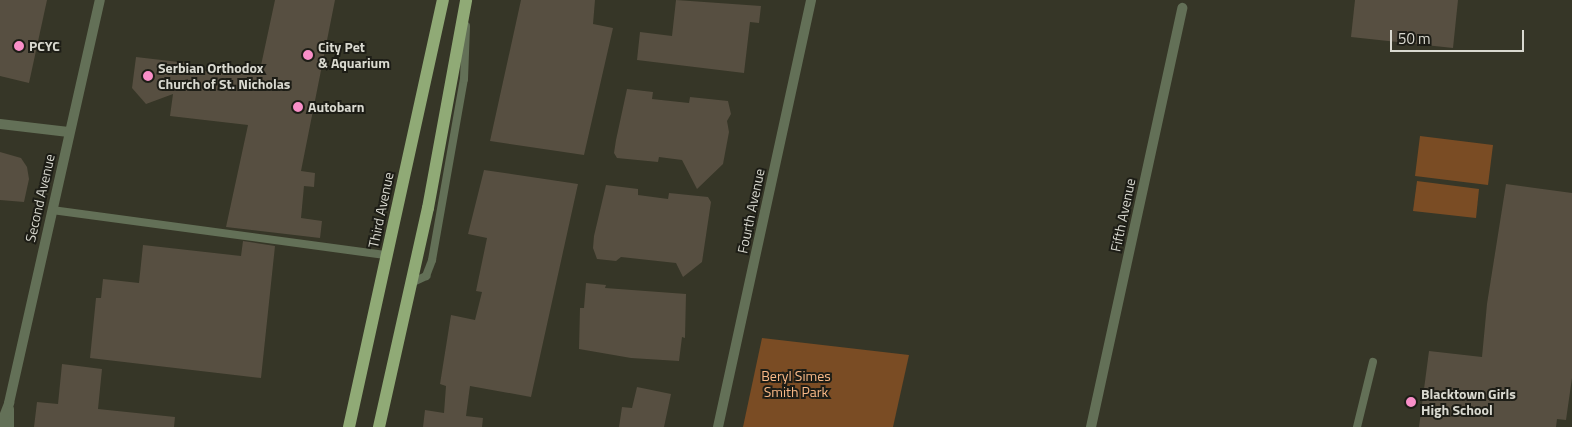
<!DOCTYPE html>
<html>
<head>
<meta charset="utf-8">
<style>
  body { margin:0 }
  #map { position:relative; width:1572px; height:427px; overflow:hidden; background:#363627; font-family:"Titillium Web",sans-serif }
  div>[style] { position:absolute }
  .green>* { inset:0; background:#7a4c24 }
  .building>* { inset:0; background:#574f41 }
  .lane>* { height:8px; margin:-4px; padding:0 4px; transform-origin:4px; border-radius:4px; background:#637057 }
  .street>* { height:10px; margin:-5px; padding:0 5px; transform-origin:5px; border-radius:5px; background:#637057 }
  .primary>* { height:12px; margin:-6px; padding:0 6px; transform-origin:6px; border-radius:6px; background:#90aa76 }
  .dots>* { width:14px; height:14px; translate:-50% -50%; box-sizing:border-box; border:2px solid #1d1d16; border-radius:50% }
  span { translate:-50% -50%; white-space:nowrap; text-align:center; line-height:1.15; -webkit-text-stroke:4px #1d1d16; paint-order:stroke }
  .poi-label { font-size:14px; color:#d9d9d0; font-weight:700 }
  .left { translate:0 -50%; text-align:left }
  .street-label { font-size:14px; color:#d9d9d0 }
  .park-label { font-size:14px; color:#f9b987 }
  .scale { position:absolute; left:1390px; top:30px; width:134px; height:22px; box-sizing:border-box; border:2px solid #d9d9d0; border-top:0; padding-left:6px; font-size:15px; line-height:18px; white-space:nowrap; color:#d9d9d0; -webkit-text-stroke:4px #1d1d16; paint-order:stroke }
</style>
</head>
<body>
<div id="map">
  <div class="green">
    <i style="clip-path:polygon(1420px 136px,1493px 145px,1488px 185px,1415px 176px)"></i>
    <i style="clip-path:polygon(1417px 181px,1479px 189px,1476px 218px,1413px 211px)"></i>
    <i style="clip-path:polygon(762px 338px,909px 355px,893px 427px,743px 427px)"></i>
  </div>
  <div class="building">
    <i style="clip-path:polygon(0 0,47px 0,29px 83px,0 76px)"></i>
    <i style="clip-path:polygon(275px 0,335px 0,301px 171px,315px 173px,314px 187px,304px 186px,301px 218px,322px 221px,320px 238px,226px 227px,248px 125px,170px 116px,173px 94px,146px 104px,132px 88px,136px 57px,187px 63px,187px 69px,238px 74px,239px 68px,260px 70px)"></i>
    <i style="clip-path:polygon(521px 0,595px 0,593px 24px,613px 28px,584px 155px,490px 141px)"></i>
    <i style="clip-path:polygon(676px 0,761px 6px,759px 23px,750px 22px,744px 73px,637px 60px,640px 32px,672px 36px)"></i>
    <i style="clip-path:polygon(1355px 0,1458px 0,1453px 48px,1351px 37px)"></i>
    <i style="clip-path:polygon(627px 89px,653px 92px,652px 99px,689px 103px,690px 97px,728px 101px,731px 114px,727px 121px,729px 132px,723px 164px,697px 189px,682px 160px,659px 157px,658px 162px,617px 158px,614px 153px,616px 140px)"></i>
    <i style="clip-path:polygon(0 152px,21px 158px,27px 167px,29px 179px,24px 202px,0 200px)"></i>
    <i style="clip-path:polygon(484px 170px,578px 184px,531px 397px,470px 386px,466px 416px,483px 418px,482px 427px,423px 427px,425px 410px,444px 413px,446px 386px,440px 384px,451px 315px,475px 320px,482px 292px,476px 291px,487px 238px,468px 234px)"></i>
    <i style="clip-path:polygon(1506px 184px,1572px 193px,1572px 378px,1566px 420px,1557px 419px,1556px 427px,1419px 427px,1429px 351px,1482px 357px,1487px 304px)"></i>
    <i style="clip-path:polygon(606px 185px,638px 189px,638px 195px,668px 199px,669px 193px,708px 197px,711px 202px,702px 262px,683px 277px,676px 263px,621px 257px,616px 261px,597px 259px,593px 248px,594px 236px)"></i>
    <i style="clip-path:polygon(243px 241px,275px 246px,261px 378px,90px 358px,96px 298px,101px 298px,103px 279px,139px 283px,143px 245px,241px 256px)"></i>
    <i style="clip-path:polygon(586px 283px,606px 285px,605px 288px,686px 294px,685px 338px,682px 337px,679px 361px,631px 358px,579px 349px,580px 308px,584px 308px)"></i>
    <i style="clip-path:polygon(62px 364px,102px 369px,98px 409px,175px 417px,174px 427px,34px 427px,37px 402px,58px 404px)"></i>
    <i style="clip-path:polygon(637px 387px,671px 394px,664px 427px,619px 427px,622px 407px,632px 408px)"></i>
  </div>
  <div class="lane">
    <i style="left:52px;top:210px;width:338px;rotate:7.7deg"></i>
    <i style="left:411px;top:283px;width:17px;rotate:-25deg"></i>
    <i style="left:426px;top:276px;width:17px;rotate:-69deg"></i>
    <i style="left:432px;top:260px;width:184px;rotate:-80deg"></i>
    <i style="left:464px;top:79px;width:53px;rotate:-87.8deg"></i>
    <i style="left:1357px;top:427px;width:67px;rotate:-76.2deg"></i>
  </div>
  <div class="street">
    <i style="left:0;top:124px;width:69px;rotate:6.6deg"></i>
    <i style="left:9px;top:409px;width:18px;rotate:90deg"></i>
    <i style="left:0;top:427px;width:26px;rotate:-69deg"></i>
    <i style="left:9px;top:403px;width:413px;rotate:-77.3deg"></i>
    <i style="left:718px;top:427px;width:437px;rotate:-77.7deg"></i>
    <i style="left:1091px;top:427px;width:429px;rotate:-77.7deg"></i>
  </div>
  <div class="primary">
    <i style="left:349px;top:427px;width:437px;rotate:-77.6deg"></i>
    <i style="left:379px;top:427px;width:224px;rotate:-77.4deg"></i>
    <i style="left:428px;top:208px;width:211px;rotate:-79.6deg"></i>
  </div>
  <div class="dots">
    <i style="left:19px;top:46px;background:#f98fc8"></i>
    <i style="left:308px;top:55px;background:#f98fc8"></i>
    <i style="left:148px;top:76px;background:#f98fc8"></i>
    <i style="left:298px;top:107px;background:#f98fc8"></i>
    <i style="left:1411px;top:402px;background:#f98fc8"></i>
  </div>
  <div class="poi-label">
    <span class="left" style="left:29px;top:46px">PCYC</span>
    <span class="left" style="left:318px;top:55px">City Pet<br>&amp; Aquarium</span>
    <span class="left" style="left:158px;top:76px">Serbian Orthodox<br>Church of St. Nicholas</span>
    <span class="left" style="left:308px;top:107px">Autobarn</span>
    <span class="left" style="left:1421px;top:402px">Blacktown Girls<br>High School</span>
  </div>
  <div class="street-label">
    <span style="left:40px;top:198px;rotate:-77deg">Second Avenue</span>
    <span style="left:381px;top:210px;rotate:-78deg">Third Avenue</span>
    <span style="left:751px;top:211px;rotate:-78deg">Fourth Avenue</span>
    <span style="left:1123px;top:215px;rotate:-78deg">Fifth Avenue</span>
  </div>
  <div class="park-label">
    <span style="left:796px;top:384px">Beryl Simes<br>Smith Park</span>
  </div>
  <div class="scale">50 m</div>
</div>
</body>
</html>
